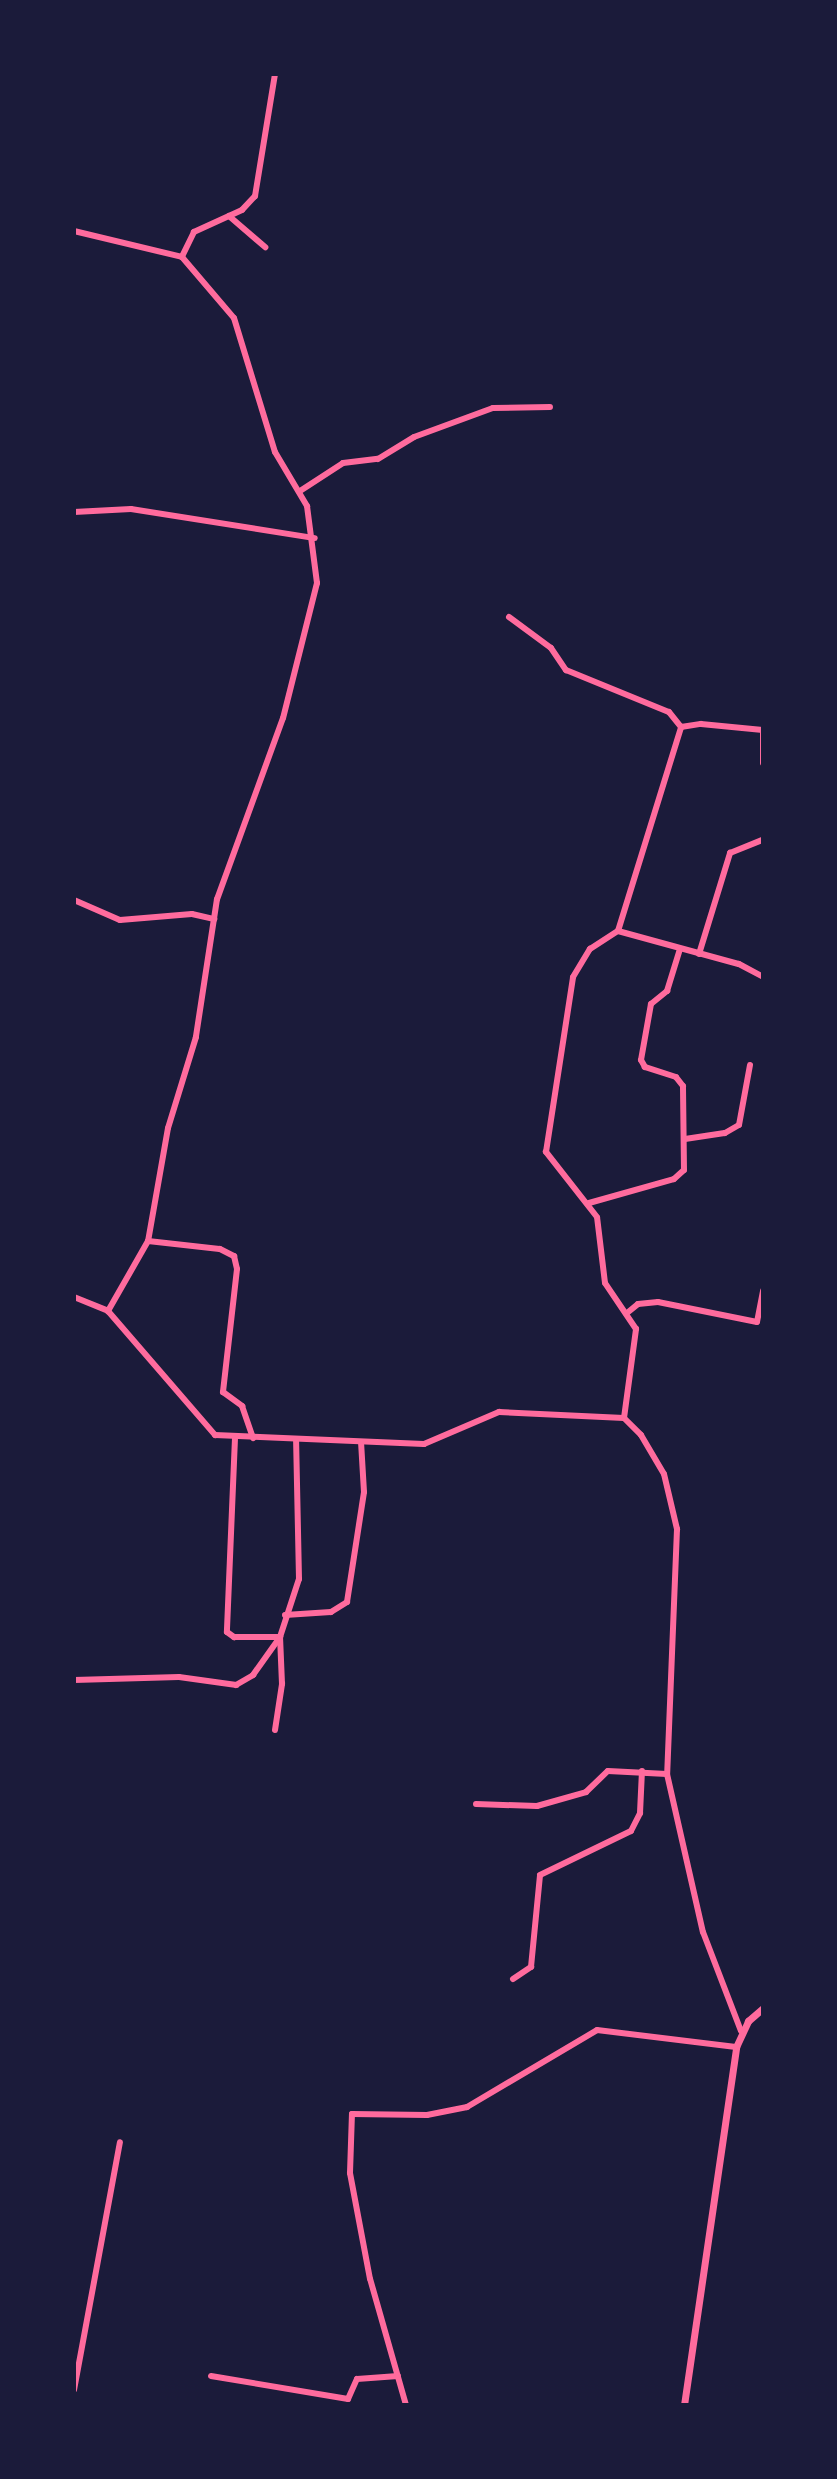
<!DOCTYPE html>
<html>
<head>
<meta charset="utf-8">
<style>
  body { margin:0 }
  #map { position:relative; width:837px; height:2479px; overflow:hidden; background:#1b1b3a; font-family:Poppins,sans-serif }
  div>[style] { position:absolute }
  .minor>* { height:6px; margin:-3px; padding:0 3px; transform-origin:3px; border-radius:3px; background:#ff6b9d }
  .tertiary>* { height:7px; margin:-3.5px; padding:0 3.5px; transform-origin:3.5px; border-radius:3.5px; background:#ff6b9d }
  span { translate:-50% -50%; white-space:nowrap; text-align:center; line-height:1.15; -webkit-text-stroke:6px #1b1b3a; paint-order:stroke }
  .frame { position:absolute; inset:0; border:76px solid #1b1b3a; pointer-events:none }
</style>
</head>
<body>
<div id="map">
  <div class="minor">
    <i style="left:275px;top:74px;width:124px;rotate:99.3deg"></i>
    <i style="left:255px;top:196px;width:19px;rotate:133deg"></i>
    <i style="left:242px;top:210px;width:53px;rotate:155.4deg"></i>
    <i style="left:194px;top:232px;width:28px;rotate:116deg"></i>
    <i style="left:182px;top:257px;width:80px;rotate:49.6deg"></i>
    <i style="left:234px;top:318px;width:140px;rotate:73deg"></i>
    <i style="left:275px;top:452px;width:63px;rotate:59.3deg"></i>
    <i style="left:307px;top:506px;width:78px;rotate:82.6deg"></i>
    <i style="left:317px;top:583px;width:139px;rotate:104.1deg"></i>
    <i style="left:283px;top:718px;width:193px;rotate:110deg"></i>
    <i style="left:217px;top:899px;width:140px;rotate:98.7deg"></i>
    <i style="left:196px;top:1037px;width:95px;rotate:107.1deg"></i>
    <i style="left:168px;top:1128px;width:115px;rotate:100deg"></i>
    <i style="left:148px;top:1241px;width:81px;rotate:119.7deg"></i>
    <i style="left:108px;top:1311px;width:164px;rotate:49.2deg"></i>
    <i style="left:215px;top:1435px;width:209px;rotate:2.5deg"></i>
    <i style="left:424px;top:1444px;width:82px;rotate:-23.1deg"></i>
    <i style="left:499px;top:1412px;width:125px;rotate:2.7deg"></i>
    <i style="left:624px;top:1418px;width:24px;rotate:45deg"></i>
    <i style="left:641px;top:1435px;width:45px;rotate:59.5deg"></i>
    <i style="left:664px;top:1474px;width:57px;rotate:76.7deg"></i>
    <i style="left:677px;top:1529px;width:245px;rotate:92.3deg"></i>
    <i style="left:667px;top:1774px;width:162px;rotate:77.2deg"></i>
    <i style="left:703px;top:1932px;width:106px;rotate:69deg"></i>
    <i style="left:229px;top:216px;width:48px;rotate:40.7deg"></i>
    <i style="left:74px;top:231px;width:111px;rotate:13.5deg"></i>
    <i style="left:300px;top:491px;width:51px;rotate:-33.1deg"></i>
    <i style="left:343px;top:463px;width:35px;rotate:-7deg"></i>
    <i style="left:378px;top:459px;width:42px;rotate:-31.4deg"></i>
    <i style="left:414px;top:437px;width:84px;rotate:-20.2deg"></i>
    <i style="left:493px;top:408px;width:57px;rotate:-1deg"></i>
    <i style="left:74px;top:512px;width:57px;rotate:-3deg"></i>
    <i style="left:131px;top:509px;width:186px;rotate:9deg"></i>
    <i style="left:509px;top:617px;width:52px;rotate:36.4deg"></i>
    <i style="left:551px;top:648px;width:27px;rotate:56deg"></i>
    <i style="left:566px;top:670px;width:111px;rotate:22.2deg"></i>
    <i style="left:669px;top:712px;width:19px;rotate:51deg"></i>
    <i style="left:763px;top:730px;width:33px;rotate:90deg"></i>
    <i style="left:74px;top:900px;width:50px;rotate:23.5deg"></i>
    <i style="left:120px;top:920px;width:72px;rotate:-4.8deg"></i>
    <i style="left:192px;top:914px;width:23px;rotate:13deg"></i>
    <i style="left:618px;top:931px;width:125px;rotate:15.3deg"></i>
    <i style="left:739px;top:964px;width:27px;rotate:28deg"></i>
    <i style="left:699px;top:954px;width:106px;rotate:-72.9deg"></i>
    <i style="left:730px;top:853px;width:35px;rotate:-22deg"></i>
    <i style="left:685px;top:1139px;width:40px;rotate:-8.5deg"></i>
    <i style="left:725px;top:1133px;width:16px;rotate:-30deg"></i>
    <i style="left:739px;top:1125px;width:61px;rotate:-79.6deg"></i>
    <i style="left:589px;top:1203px;width:88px;rotate:-15.8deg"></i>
    <i style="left:674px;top:1179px;width:13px;rotate:-42deg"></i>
    <i style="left:684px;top:1170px;width:84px;rotate:-90.7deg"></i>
    <i style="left:683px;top:1086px;width:11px;rotate:-128deg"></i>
    <i style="left:676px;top:1077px;width:33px;rotate:-162deg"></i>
    <i style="left:645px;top:1067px;width:8px;rotate:-120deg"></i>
    <i style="left:641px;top:1060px;width:57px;rotate:-79.9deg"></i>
    <i style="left:651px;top:1004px;width:21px;rotate:-39deg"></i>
    <i style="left:667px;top:991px;width:44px;rotate:-72.8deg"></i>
    <i style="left:148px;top:1241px;width:72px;rotate:6.3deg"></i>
    <i style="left:220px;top:1249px;width:16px;rotate:27deg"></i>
    <i style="left:234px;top:1256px;width:13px;rotate:77deg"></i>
    <i style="left:237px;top:1269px;width:124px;rotate:96.5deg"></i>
    <i style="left:223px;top:1392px;width:24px;rotate:36deg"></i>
    <i style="left:242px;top:1406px;width:34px;rotate:71deg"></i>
    <i style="left:74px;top:1297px;width:37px;rotate:22deg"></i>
    <i style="left:627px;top:1313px;width:14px;rotate:-39deg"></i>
    <i style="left:638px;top:1304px;width:20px;rotate:-6deg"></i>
    <i style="left:658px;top:1302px;width:101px;rotate:11.4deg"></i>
    <i style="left:757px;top:1322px;width:32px;rotate:-79deg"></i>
    <i style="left:624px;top:1418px;width:90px;rotate:-82.3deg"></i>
    <i style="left:636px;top:1329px;width:55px;rotate:-124deg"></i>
    <i style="left:605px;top:1283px;width:66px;rotate:-96.9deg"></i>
    <i style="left:597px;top:1217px;width:83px;rotate:-128.1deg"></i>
    <i style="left:546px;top:1152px;width:177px;rotate:-81.2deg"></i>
    <i style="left:573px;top:977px;width:33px;rotate:-59deg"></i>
    <i style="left:590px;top:949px;width:33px;rotate:-33deg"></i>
    <i style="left:618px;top:931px;width:214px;rotate:-72.8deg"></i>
    <i style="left:681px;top:727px;width:20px;rotate:-9deg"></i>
    <i style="left:701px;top:724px;width:62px;rotate:5.5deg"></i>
    <i style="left:235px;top:1438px;width:194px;rotate:92.4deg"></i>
    <i style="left:227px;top:1632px;width:9px;rotate:36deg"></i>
    <i style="left:234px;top:1637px;width:46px"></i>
    <i style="left:285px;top:1615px;width:46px;rotate:-3.7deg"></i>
    <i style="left:331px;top:1612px;width:19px;rotate:-32deg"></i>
    <i style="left:347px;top:1602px;width:111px;rotate:-81.2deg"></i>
    <i style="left:364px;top:1492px;width:50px;rotate:-93.4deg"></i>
    <i style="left:74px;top:1680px;width:105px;rotate:-1.6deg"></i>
    <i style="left:179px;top:1677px;width:58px;rotate:8deg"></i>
    <i style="left:236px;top:1685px;width:20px;rotate:-30deg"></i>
    <i style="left:253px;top:1675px;width:47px;rotate:-54.6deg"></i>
    <i style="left:275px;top:1730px;width:47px;rotate:-81.3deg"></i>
    <i style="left:282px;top:1684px;width:47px;rotate:-92.4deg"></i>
    <i style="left:280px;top:1637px;width:61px;rotate:-71.9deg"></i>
    <i style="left:299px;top:1579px;width:139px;rotate:-91.2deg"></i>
    <i style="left:476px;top:1804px;width:61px;rotate:1.9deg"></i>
    <i style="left:537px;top:1806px;width:51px;rotate:-15.9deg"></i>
    <i style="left:586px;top:1792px;width:30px;rotate:-44deg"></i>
    <i style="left:608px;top:1771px;width:59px;rotate:2.9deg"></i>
    <i style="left:513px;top:1979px;width:22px;rotate:-34deg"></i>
    <i style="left:531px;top:1967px;width:92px;rotate:-84.4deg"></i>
    <i style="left:540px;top:1875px;width:101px;rotate:-25.8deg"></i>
    <i style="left:631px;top:1831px;width:20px;rotate:-63deg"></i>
    <i style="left:640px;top:1813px;width:42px;rotate:-87.3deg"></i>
    <i style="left:211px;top:2376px;width:139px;rotate:9.5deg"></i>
    <i style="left:348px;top:2399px;width:22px;rotate:-66deg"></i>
    <i style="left:357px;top:2379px;width:41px;rotate:-4.2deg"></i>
    <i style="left:74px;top:2390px;width:252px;rotate:-79.5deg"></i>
    <i style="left:406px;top:2405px;width:131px;rotate:-105.9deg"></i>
    <i style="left:370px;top:2279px;width:108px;rotate:-100.7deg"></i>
    <i style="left:350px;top:2173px;width:59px;rotate:-88.1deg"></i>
    <i style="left:352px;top:2114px;width:75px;rotate:0.8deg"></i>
    <i style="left:427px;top:2115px;width:41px;rotate:-11.3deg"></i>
    <i style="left:467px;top:2107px;width:151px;rotate:-30.6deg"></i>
    <i style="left:597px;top:2030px;width:140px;rotate:7deg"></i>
  </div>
  <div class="tertiary">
    <i style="left:684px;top:2405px;width:362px;rotate:-81.7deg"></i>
    <i style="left:736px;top:2047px;width:29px;rotate:-65deg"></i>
    <i style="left:748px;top:2021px;width:20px;rotate:-41deg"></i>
  </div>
  <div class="frame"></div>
</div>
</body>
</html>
